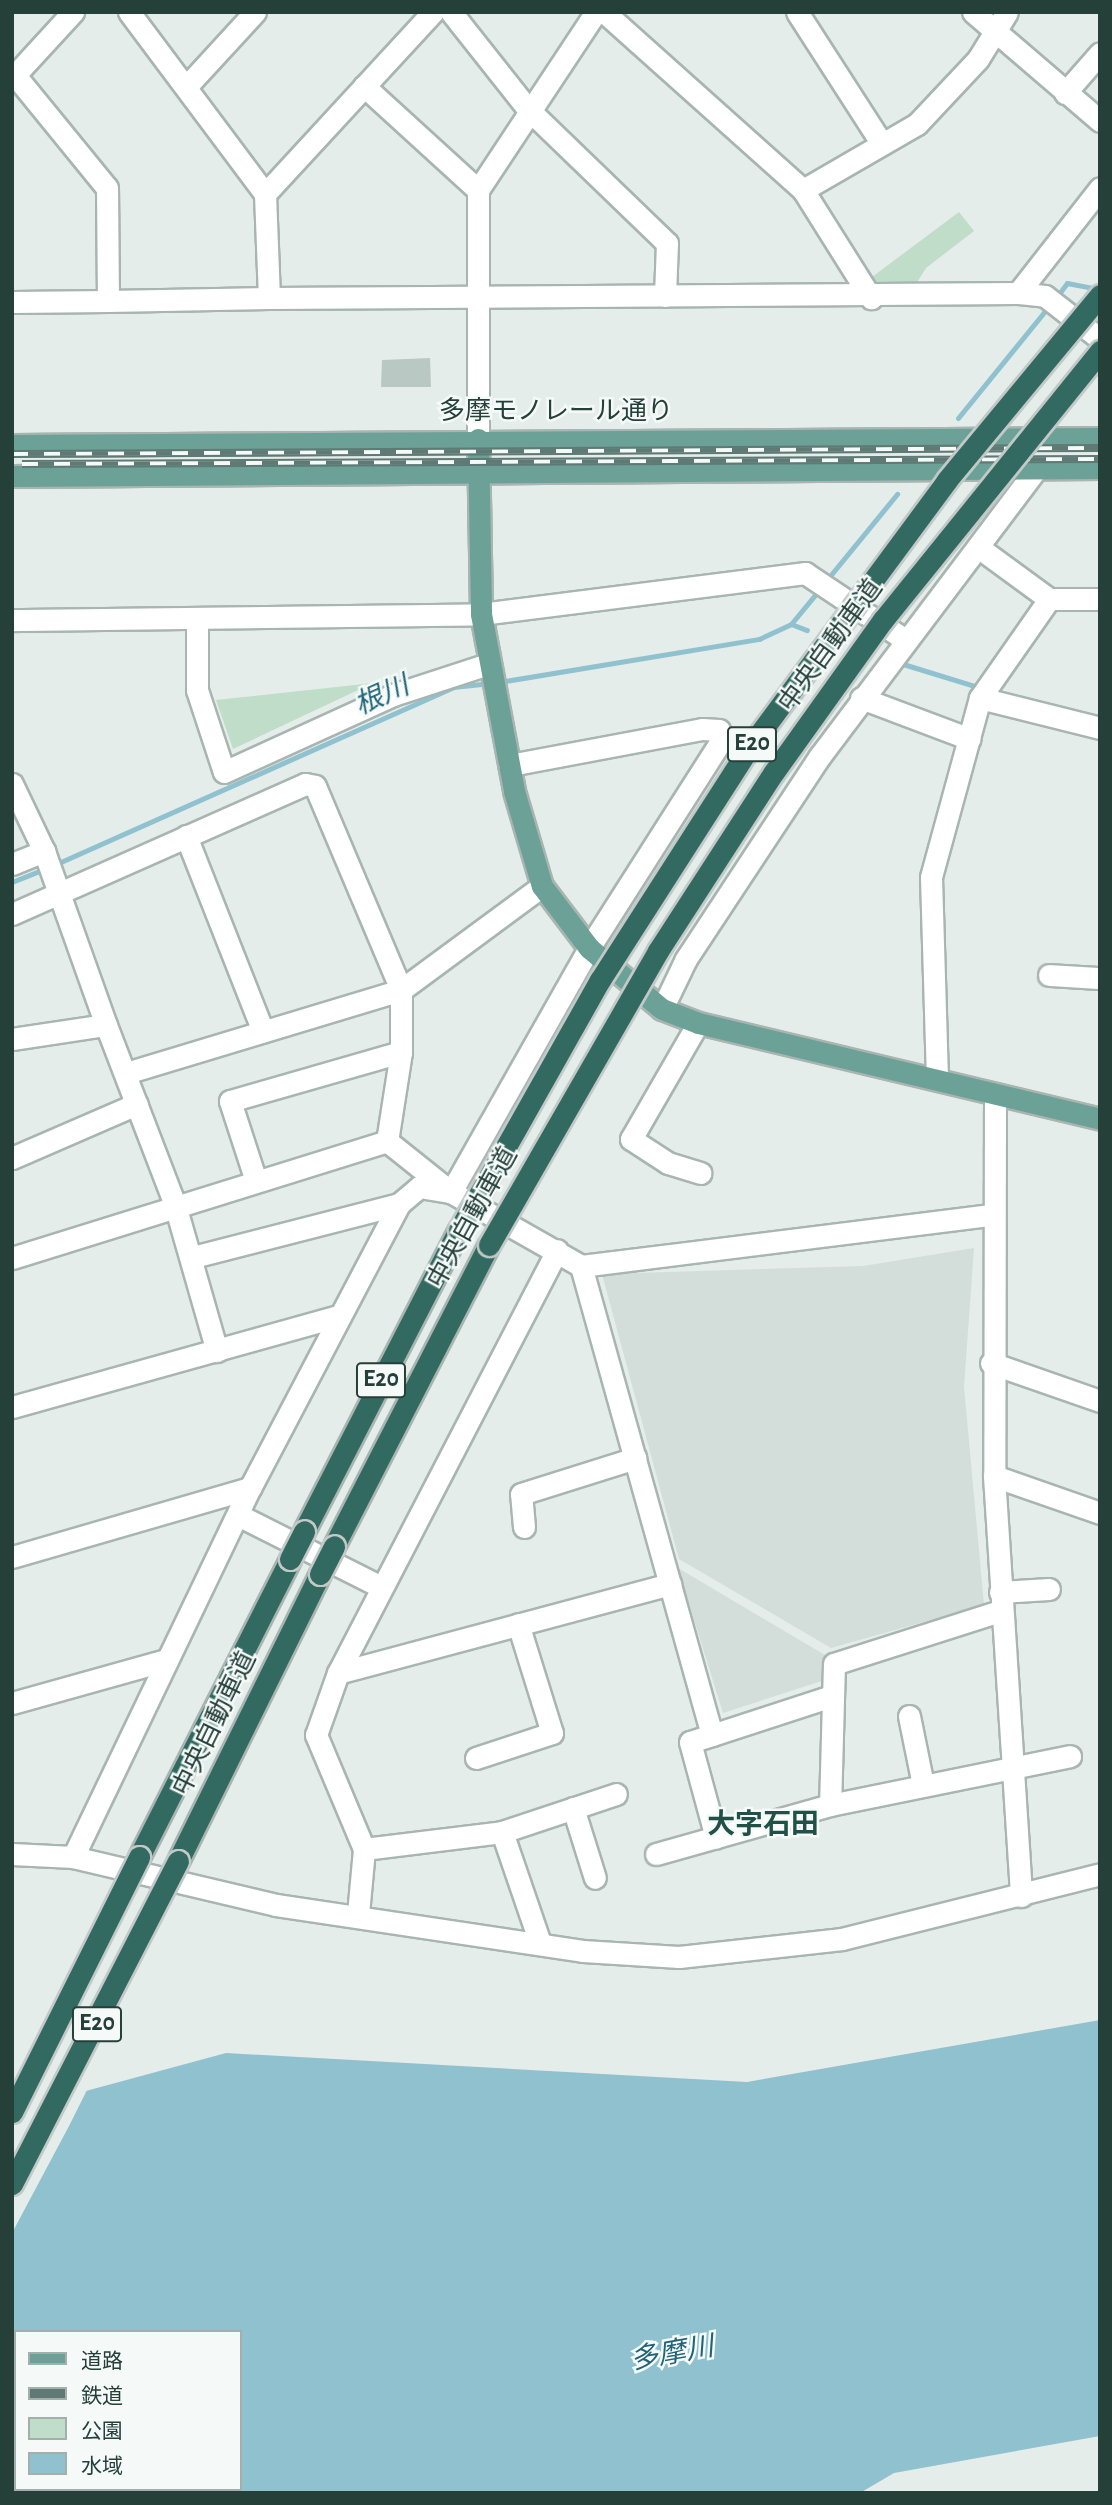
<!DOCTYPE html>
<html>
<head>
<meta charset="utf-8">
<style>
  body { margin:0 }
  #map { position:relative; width:1112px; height:2505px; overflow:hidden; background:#e5edea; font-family:"Alegreya Sans","Noto Sans JP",sans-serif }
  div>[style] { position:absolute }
  .built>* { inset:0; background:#d3ddd9 }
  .green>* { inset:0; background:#bfddc9 }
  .water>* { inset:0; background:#90c1cf }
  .pier>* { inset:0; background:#e5edea }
  .stream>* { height:5px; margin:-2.5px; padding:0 2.5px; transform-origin:2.5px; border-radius:2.5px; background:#90c1cf }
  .building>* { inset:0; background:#bac8c3 }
  .roads { filter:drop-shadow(2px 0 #a8b5b1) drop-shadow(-2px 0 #a8b5b1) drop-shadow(0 2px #a8b5b1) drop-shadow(0 -2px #a8b5b1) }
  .minor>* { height:21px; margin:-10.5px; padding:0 10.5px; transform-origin:10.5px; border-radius:10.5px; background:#fff }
  .major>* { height:21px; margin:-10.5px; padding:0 10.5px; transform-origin:10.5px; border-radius:10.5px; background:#6ba197 }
  .highway>* { height:21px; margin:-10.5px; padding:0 10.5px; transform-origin:10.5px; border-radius:10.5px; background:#326a62 }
  .rail>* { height:8px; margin-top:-4px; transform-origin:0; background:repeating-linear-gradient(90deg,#f5faf8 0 16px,#5f7a75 0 32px); box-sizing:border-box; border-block:2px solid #5f7a75 }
  .bridges { filter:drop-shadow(2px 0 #c2c9c8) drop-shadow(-2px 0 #c2c9c8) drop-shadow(0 2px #c2c9c8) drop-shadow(0 -2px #c2c9c8) }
  .highway-bridge>* { height:21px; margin:-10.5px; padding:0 10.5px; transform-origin:10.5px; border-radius:10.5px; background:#326a62 }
  span { translate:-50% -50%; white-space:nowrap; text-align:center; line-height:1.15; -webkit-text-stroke:5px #f5faf8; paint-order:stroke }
  .shield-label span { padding:2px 5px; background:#f5faf8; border:2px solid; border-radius:5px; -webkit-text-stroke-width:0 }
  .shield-label { font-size:24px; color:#253f39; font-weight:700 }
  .street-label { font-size:26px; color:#253f39 }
  .water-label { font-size:28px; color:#216478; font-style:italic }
  .neighbourhood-label { font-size:28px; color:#215048; font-weight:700 }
  .frame { position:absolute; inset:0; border:14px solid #253f39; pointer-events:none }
  .legend { position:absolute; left:14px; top:2330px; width:228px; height:161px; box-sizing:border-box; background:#f5faf8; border:2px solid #a2afac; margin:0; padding:9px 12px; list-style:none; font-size:21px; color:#253f39 }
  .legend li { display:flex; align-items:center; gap:14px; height:35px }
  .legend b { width:35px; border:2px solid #a2afac }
</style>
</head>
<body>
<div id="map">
  <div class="built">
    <i style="clip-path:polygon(974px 1248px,964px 1387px,984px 1605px,831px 1648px,679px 1559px,602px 1274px,863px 1266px)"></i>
    <i style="clip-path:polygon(678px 1568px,825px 1655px,828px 1679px,723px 1713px)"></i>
  </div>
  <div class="green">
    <i style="clip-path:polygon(959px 212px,974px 231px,926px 268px,914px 287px,880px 288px,872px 277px)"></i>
    <i style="clip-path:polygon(373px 683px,233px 749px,216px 700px)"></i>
  </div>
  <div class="water">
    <i style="clip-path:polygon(evenodd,1100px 2020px,1100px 2436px,894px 2473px,860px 2493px,12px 2493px,12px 2111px,226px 2053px,747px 2082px,1100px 2020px,16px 2332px,240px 2332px,240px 2489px,16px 2489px,16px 2332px)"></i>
  </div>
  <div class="pier">
    <i style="clip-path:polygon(89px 2086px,69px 2126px,12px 2233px,12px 2107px)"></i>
  </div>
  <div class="stream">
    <i style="left:1055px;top:299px;width:20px;rotate:-53deg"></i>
    <i style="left:1067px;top:283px;width:31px;rotate:11deg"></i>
    <i style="left:958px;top:418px;width:144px;rotate:-50.9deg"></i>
    <i style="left:825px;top:582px;width:114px;rotate:-50.7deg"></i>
    <i style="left:791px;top:624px;width:17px;rotate:21deg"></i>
    <i style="left:903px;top:664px;width:82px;rotate:17.1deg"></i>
    <i style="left:499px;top:682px;width:264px;rotate:-9.4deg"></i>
    <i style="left:759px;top:639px;width:35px;rotate:-25deg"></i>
    <i style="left:791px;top:624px;width:44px;rotate:-50.5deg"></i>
    <i style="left:54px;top:865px;width:437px;rotate:-24deg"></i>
    <i style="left:453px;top:687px;width:36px;rotate:-6deg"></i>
    <i style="left:12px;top:882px;width:35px;rotate:-22deg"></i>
  </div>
  <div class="building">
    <i style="clip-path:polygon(430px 358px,431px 387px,381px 387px,382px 360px)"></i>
  </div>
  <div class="roads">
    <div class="minor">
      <i style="left:129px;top:12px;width:227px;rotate:53.2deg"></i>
      <i style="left:265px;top:194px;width:104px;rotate:87.8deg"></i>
      <i style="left:269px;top:298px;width:749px;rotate:-0.38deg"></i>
      <i style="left:1018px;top:293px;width:27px;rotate:6deg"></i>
      <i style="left:1045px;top:296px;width:70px;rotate:38deg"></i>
      <i style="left:451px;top:12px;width:124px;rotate:51.6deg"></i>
      <i style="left:528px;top:109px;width:193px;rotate:44deg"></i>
      <i style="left:667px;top:243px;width:53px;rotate:92.2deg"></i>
      <i style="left:604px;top:12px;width:267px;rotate:41.8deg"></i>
      <i style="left:803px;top:190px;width:128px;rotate:57.8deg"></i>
      <i style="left:797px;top:12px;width:157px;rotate:57.2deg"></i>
      <i style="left:973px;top:12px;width:167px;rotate:40.6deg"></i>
      <i style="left:364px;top:86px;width:154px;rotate:42.4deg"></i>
      <i style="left:186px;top:87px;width:102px;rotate:-47.4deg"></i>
      <i style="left:1065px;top:93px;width:53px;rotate:-48.8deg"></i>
      <i style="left:803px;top:190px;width:132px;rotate:-30.1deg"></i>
      <i style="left:917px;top:124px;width:89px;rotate:-46.8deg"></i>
      <i style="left:978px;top:59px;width:55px;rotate:-58.3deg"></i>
      <i style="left:265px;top:194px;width:248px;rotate:-47.3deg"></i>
      <i style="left:1018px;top:293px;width:133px;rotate:-52deg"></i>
      <i style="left:108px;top:301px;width:161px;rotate:-1.1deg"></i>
      <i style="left:12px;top:302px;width:96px;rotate:-0.6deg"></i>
      <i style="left:108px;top:301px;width:113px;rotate:-90.5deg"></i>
      <i style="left:107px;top:188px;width:146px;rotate:-129.2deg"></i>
      <i style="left:15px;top:75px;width:86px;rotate:-47.4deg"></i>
      <i style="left:478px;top:439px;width:249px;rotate:-90deg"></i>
      <i style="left:478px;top:190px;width:214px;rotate:-56.5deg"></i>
      <i style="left:978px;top:547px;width:88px;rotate:36.2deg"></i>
      <i style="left:1049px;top:599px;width:51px"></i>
      <i style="left:197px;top:618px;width:72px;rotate:90deg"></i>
      <i style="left:197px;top:690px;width:86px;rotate:71.8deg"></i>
      <i style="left:224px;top:772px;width:186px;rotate:-24.5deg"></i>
      <i style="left:393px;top:695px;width:100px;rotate:-18.1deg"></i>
      <i style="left:12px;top:620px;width:469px;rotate:-0.7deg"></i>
      <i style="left:481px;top:614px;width:327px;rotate:-7.2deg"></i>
      <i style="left:805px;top:573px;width:119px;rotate:33.7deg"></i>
      <i style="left:861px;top:698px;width:116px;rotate:20.6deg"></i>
      <i style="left:980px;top:698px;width:124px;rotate:14deg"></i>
      <i style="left:12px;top:784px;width:74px;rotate:64.5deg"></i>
      <i style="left:44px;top:851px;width:185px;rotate:70.4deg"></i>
      <i style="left:186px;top:836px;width:210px;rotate:68.5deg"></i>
      <i style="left:12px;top:864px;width:35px;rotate:-22deg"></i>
      <i style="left:12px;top:914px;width:321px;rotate:-23.9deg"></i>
      <i style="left:305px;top:784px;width:10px;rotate:11deg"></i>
      <i style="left:315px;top:786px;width:221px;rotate:67.1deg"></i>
      <i style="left:401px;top:990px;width:62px;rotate:90deg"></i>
      <i style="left:401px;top:1052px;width:90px;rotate:98.9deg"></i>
      <i style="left:1049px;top:975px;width:51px;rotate:3.4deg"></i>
      <i style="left:662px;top:1009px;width:55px;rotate:-64.4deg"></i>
      <i style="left:686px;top:959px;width:243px;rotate:-56.6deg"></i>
      <i style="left:820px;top:756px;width:359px;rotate:-53deg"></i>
      <i style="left:698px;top:1023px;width:134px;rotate:120deg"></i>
      <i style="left:631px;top:1139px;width:44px;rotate:33deg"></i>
      <i style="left:668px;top:1163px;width:34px;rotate:17deg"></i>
      <i style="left:12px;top:1039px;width:95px;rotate:-8.5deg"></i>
      <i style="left:106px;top:1025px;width:193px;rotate:69deg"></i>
      <i style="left:175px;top:1205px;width:152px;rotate:74deg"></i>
      <i style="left:126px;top:1073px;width:287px;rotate:-16.8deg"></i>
      <i style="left:401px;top:990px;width:175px;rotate:-36.4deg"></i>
      <i style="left:937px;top:1079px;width:202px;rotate:-91.7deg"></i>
      <i style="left:931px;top:877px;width:186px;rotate:-74.7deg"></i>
      <i style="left:980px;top:698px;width:121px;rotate:-55.1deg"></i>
      <i style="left:995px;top:1094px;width:382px;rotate:90.1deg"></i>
      <i style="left:994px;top:1476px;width:421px;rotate:86.3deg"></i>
      <i style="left:387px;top:1141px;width:82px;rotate:38.6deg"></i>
      <i style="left:451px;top:1192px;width:150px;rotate:29.6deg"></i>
      <i style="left:581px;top:1266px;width:415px;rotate:-7.1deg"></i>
      <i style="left:12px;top:1158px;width:136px;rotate:-23.4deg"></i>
      <i style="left:255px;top:1178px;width:81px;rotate:-108deg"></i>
      <i style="left:230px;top:1101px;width:178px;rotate:-16deg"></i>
      <i style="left:193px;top:1257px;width:213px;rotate:-14.4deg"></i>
      <i style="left:12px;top:1258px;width:393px;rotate:-17.3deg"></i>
      <i style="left:581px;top:1266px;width:487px;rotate:74.4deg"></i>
      <i style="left:712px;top:1735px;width:125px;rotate:-18.1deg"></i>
      <i style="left:991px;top:1363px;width:115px;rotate:19.2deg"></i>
      <i style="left:12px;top:1407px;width:337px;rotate:-15.6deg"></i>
      <i style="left:994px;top:1476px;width:112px;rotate:19.2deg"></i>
      <i style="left:238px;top:1515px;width:160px;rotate:26.7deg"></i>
      <i style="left:524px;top:1527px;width:33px;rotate:-95deg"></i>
      <i style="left:521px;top:1494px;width:120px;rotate:-17.5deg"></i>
      <i style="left:12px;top:1557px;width:248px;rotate:-16.2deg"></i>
      <i style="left:1000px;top:1592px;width:49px;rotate:-3.5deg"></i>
      <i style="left:1000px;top:1611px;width:174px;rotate:162.3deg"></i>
      <i style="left:834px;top:1664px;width:141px;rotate:91.6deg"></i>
      <i style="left:830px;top:1805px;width:245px;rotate:-11.5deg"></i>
      <i style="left:338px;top:1673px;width:344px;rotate:-15deg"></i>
      <i style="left:12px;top:1703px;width:160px;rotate:-15.6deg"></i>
      <i style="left:909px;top:1716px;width:70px;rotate:78.5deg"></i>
      <i style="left:712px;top:1735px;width:23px;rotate:162deg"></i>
      <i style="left:690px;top:1742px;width:99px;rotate:74.8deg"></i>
      <i style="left:476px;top:1758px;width:80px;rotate:-18.2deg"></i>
      <i style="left:552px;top:1733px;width:114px;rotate:-107.3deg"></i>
      <i style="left:573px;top:1808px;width:73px;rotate:72.6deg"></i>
      <i style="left:502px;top:1832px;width:117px;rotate:71.1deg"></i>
      <i style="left:364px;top:1849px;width:139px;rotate:-7deg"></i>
      <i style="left:502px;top:1832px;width:120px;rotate:-18.4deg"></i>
      <i style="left:12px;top:1854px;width:61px;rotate:2.8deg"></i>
      <i style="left:73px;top:1857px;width:209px;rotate:13.3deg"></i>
      <i style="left:276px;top:1905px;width:310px;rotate:8.5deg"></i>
      <i style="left:583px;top:1951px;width:96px;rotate:3.6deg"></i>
      <i style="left:679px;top:1957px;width:164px;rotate:-6.3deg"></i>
      <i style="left:842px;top:1939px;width:266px;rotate:-14.1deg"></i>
      <i style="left:656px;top:1854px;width:181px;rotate:-15.7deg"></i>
      <i style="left:73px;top:1857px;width:409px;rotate:-64.4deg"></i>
      <i style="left:250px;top:1488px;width:321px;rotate:-62.3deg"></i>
      <i style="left:399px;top:1204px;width:26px;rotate:-40deg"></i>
      <i style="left:419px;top:1187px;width:32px;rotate:9deg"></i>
      <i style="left:451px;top:1192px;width:280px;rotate:-60.5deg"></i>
      <i style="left:589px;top:948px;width:246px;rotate:-57.5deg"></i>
      <i style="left:721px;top:741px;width:11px;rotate:-100deg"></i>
      <i style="left:719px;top:730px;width:17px;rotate:-177deg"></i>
      <i style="left:702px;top:729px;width:196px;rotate:169.4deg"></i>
      <i style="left:358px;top:1914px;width:65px;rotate:-84.7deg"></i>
      <i style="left:364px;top:1849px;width:124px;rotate:-112.8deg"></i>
      <i style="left:316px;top:1735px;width:66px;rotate:-70.5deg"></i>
      <i style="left:338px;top:1673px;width:476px;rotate:-62.6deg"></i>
    </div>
    <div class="major">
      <i style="left:478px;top:439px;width:175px;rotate:89deg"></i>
      <i style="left:481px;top:614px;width:180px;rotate:79.4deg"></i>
      <i style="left:514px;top:791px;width:99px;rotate:73.6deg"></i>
      <i style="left:542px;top:886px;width:78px;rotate:52.8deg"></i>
      <i style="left:589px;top:948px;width:95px;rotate:39.9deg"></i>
      <i style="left:662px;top:1009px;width:39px;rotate:21deg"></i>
      <i style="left:698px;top:1023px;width:413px;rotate:13.4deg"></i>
      <i style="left:12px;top:445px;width:1088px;rotate:-0.37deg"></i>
      <i style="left:12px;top:476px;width:1088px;rotate:-0.42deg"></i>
    </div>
    <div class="highway">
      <i style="left:304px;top:1531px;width:339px;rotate:-62.8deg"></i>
      <i style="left:334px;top:1546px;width:339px;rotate:-62.8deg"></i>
      <i style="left:139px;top:1857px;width:334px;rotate:-63.1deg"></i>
      <i style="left:178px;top:1861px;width:320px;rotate:-63.7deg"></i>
    </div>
  </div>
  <div class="rail">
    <i style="left:12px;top:454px;width:1088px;rotate:-0.32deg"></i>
    <i style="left:22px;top:464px;width:1078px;rotate:-0.27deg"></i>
  </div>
  <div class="bridges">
    <div class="highway-bridge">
      <i style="left:459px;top:1230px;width:287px;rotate:-60.6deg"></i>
      <i style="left:600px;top:980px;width:276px;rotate:-57.3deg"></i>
      <i style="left:749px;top:748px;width:333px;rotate:-53.5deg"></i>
      <i style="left:947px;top:480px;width:240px;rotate:-50.4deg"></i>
      <i style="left:489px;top:1245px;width:339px;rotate:-60.1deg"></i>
      <i style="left:658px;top:951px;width:213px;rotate:-57.1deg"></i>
      <i style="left:774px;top:772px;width:187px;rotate:-54.4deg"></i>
      <i style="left:883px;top:620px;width:346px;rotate:-51.1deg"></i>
      <i style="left:290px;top:1559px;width:31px;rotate:-63deg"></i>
      <i style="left:320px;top:1574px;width:31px;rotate:-63deg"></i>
      <i style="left:12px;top:2112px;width:285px;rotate:-63.5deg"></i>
      <i style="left:12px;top:2184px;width:363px;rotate:-62.8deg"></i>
    </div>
  </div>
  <div class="shield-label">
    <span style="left:752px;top:744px">E20</span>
    <span style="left:381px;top:1380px">E20</span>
    <span style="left:97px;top:2024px">E20</span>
  </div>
  <div class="street-label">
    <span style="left:556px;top:412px">多摩モノレール通り</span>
    <span style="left:831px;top:646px;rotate:-54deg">中央自動車道</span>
    <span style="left:473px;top:1218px;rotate:-61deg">中央自動車道</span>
    <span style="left:215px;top:1724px;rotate:-64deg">中央自動車道</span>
  </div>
  <div class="water-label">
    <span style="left:382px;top:696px;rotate:-24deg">根川</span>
    <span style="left:672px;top:2354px;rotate:-10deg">多摩川</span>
  </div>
  <div class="neighbourhood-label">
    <span style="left:763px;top:1825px">大字石田</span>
  </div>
  <div class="frame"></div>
  <ul class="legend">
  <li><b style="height:9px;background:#6ba197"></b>道路</li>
  <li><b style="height:9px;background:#5f7a75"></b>鉄道</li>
  <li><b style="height:19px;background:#bfddc9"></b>公園</li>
  <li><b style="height:19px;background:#90c1cf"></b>水域</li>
  </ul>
</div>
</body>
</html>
